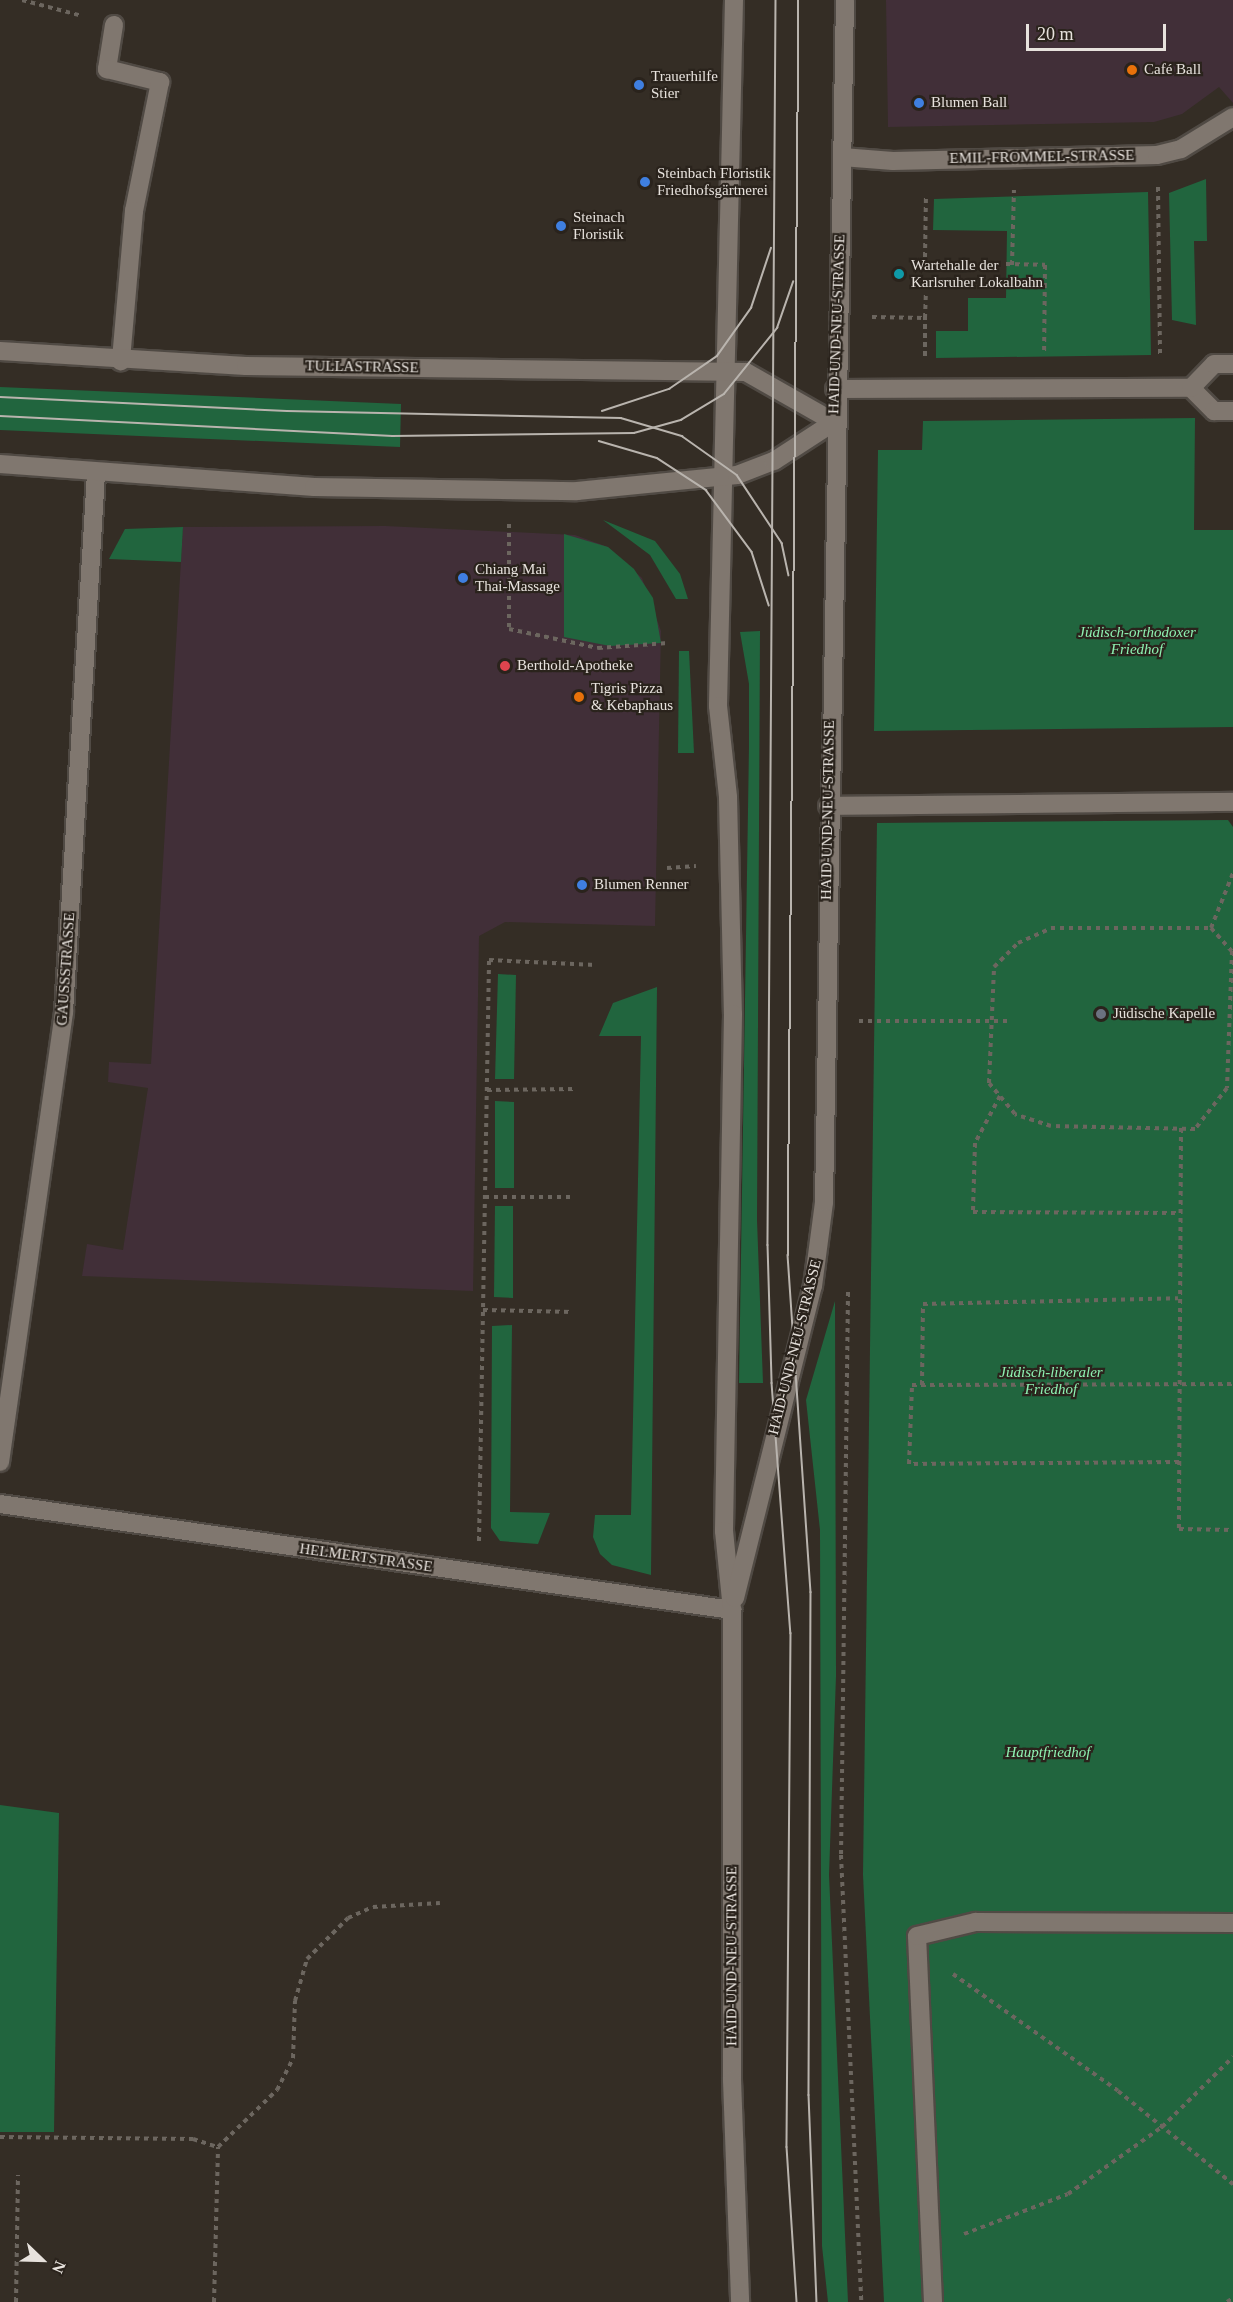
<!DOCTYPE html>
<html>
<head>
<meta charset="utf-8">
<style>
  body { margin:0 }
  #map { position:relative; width:1233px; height:2302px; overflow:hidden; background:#342d25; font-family:"Times New Roman",serif }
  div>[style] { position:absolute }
  .commercial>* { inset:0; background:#412f38 }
  .green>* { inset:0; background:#21653e }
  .path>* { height:4px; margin-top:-2px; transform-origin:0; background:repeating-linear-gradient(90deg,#6c665f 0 4.5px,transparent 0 9px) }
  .roads { filter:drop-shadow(2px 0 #504a44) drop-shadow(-2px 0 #504a44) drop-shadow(0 2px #504a44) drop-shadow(0 -2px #504a44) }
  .lane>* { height:18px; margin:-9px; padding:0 9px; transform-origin:9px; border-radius:9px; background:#80776f }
  .street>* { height:18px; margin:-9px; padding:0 9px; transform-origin:9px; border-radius:9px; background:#80776f }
  .secondary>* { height:18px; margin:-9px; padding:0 9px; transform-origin:9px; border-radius:9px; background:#80776f }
  .tram>* { height:1.5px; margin:-0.75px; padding:0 0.75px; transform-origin:0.75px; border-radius:0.75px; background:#b9b4ae }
  .dots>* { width:16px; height:16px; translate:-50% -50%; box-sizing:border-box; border:3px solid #2a231c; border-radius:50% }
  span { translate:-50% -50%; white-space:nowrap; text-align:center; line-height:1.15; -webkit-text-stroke:4.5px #2a231c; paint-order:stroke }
  .poi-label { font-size:15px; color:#e7e2dd }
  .left { translate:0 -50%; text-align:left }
  .street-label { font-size:15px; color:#e7e2dd }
  .park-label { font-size:15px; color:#8ef1b1; font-style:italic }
  .north { position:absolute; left:12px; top:2230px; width:60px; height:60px; -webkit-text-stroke:4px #2a231c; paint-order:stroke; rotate:113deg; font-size:16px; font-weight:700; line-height:24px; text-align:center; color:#e7e2dd }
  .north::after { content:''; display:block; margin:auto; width:21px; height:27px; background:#e7e2dd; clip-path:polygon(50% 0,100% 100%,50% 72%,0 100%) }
  .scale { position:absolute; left:1026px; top:24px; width:140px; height:27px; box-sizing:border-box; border:3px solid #e7e2dd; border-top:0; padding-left:8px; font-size:18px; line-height:21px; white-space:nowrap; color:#e7e2dd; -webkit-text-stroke:4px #2a231c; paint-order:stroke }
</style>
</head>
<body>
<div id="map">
  <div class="commercial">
    <i style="clip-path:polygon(886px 0,1233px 0,1233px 103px,1219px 87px,1182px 114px,1154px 122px,888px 127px)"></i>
    <i style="clip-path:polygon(385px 526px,575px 535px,608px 547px,642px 578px,661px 631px,655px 926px,505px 922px,479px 936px,473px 1291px,82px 1276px,87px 1244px,123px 1250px,148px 1088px,108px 1082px,109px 1062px,151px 1064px,183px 527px)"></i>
  </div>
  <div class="green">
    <i style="clip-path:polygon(1206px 179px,1207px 241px,1194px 241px,1196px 325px,1172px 320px,1169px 193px)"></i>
    <i style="clip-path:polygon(1148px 192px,1151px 355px,936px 358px,936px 331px,968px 331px,968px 298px,1006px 298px,1007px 231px,933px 230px,934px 199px)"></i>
    <i style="clip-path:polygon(0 387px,401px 404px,400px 447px,0 430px)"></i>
    <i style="clip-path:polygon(1195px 418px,1194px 530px,1233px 530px,1233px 727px,874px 731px,878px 450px,922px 450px,923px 421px)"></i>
    <i style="clip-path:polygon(603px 520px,655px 541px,680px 574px,688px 599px,676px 599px,650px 555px)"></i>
    <i style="clip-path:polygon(183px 527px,181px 562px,109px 559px,125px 529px)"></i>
    <i style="clip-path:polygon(564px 534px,608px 547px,634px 569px,653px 598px,661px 643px,610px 646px,564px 637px)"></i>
    <i style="clip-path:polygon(760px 631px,757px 1220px,763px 1383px,739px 1383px,749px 746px,749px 684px,740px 632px)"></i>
    <i style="clip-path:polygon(679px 651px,689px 651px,694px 753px,678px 753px)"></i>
    <i style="clip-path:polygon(1228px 820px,1233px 827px,1233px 2302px,884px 2302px,863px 1875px,877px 823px)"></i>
    <i style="clip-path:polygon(498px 974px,516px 975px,514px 1079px,495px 1079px)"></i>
    <i style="clip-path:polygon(657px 987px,651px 1575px,612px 1565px,600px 1554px,593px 1537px,595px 1515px,631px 1515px,641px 1036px,599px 1036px,613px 1003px)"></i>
    <i style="clip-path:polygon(495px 1101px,514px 1102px,514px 1188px,495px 1188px)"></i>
    <i style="clip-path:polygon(495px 1206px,513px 1206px,513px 1298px,494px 1297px)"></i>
    <i style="clip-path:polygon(835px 1301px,836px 1676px,829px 1875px,848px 2302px,828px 2302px,822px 2246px,820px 1530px,806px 1400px)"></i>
    <i style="clip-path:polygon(512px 1325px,510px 1512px,550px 1513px,538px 1544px,500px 1541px,491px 1528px,492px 1326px)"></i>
    <i style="clip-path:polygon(0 1805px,59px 1813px,54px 2132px,0 2132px)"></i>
  </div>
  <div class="path">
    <i style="left:22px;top:0;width:62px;rotate:14.9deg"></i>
    <i style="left:1158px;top:187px;width:167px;rotate:89.3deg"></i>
    <i style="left:925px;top:257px;width:63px;rotate:-89.1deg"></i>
    <i style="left:1006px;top:264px;width:39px;rotate:1deg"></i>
    <i style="left:1045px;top:265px;width:89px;rotate:90.6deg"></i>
    <i style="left:1012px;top:265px;width:75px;rotate:-88.5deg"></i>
    <i style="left:872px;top:317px;width:53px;rotate:1.1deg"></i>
    <i style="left:925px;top:318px;width:27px;rotate:-88deg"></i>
    <i style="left:925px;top:356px;width:38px;rotate:-90deg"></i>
    <i style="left:509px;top:524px;width:105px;rotate:90deg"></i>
    <i style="left:509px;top:629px;width:91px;rotate:12.1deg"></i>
    <i style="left:598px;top:648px;width:70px;rotate:-4.1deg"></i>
    <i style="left:667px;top:868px;width:29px;rotate:-4deg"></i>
    <i style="left:1051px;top:928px;width:160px"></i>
    <i style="left:1211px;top:928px;width:31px;rotate:48deg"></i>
    <i style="left:1232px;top:951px;width:137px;rotate:92.1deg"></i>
    <i style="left:1227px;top:1088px;width:52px;rotate:128deg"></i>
    <i style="left:1195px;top:1129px;width:144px;rotate:-178.8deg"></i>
    <i style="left:1051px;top:1126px;width:38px;rotate:-162deg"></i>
    <i style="left:1015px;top:1114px;width:40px;rotate:-130deg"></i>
    <i style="left:989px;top:1083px;width:116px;rotate:-87.5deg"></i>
    <i style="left:994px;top:967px;width:34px;rotate:-45deg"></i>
    <i style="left:1018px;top:943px;width:36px;rotate:-24deg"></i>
    <i style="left:1211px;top:928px;width:59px;rotate:-68.2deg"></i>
    <i style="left:859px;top:1021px;width:152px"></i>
    <i style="left:487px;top:1090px;width:89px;rotate:-0.6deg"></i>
    <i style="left:1000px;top:1096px;width:53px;rotate:118deg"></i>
    <i style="left:975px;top:1143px;width:69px;rotate:91.7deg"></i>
    <i style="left:973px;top:1212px;width:205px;rotate:0.3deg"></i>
    <i style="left:1181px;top:1128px;width:401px;rotate:90.3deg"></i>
    <i style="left:1179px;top:1529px;width:54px;rotate:1.1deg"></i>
    <i style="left:485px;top:1197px;width:90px"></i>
    <i style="left:848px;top:1292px;width:563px;rotate:90.71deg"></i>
    <i style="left:841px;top:1855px;width:447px;rotate:87.4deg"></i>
    <i style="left:483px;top:1310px;width:90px;rotate:1.3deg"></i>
    <i style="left:922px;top:1385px;width:81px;rotate:-89.3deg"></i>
    <i style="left:923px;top:1304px;width:255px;rotate:-1.3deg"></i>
    <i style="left:1179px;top:1462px;width:270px;rotate:179.6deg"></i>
    <i style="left:909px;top:1464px;width:79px;rotate:-87.8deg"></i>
    <i style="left:912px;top:1385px;width:321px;rotate:-0.2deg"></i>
    <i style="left:479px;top:1541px;width:581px;rotate:-89.01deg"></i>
    <i style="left:489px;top:960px;width:107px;rotate:2.7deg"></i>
    <i style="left:953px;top:1974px;width:202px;rotate:35.3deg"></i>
    <i style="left:1118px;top:2091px;width:148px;rotate:39deg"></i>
    <i style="left:0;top:2137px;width:193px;rotate:0.6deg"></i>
    <i style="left:193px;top:2139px;width:26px;rotate:18deg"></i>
    <i style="left:964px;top:2234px;width:111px;rotate:-21deg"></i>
    <i style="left:1068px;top:2194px;width:115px;rotate:-35.5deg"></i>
    <i style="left:1162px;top:2127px;width:100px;rotate:-44.6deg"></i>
    <i style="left:16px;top:2302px;width:127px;rotate:-89.1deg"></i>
    <i style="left:214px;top:2302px;width:155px;rotate:-88.5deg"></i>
    <i style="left:218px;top:2147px;width:82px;rotate:-44deg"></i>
    <i style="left:277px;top:2090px;width:36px;rotate:-63deg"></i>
    <i style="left:293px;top:2058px;width:57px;rotate:-88deg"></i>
    <i style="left:295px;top:2001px;width:44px;rotate:-74.1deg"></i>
    <i style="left:307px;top:1959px;width:58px;rotate:-45deg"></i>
    <i style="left:348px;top:1918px;width:27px;rotate:-24deg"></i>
    <i style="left:373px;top:1907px;width:67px;rotate:-3.4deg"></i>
    <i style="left:1227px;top:2302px;width:7px;rotate:-34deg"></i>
  </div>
  <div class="roads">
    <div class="lane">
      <i style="left:114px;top:25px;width:45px;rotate:99deg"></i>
      <i style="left:107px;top:69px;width:55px;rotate:13.8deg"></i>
      <i style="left:160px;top:82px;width:132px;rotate:101.4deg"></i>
      <i style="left:134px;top:211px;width:151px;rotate:95deg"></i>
      <i style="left:1191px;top:388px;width:33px;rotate:45deg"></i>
      <i style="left:1214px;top:411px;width:19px"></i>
      <i style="left:835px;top:389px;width:356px;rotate:-0.2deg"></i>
      <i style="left:1191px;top:388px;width:33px;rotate:-46deg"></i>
      <i style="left:1214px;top:364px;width:19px"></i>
      <i style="left:828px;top:806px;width:405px;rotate:-0.6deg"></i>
      <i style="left:933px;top:2302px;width:366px;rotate:-92.5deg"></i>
      <i style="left:917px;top:1936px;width:60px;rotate:-13.6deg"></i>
      <i style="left:975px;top:1922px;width:258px;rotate:0.2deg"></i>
    </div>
    <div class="street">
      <i style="left:842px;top:157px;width:51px;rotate:4.5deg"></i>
      <i style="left:893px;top:161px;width:264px;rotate:-1.3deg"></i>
      <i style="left:1157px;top:155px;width:25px;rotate:-14deg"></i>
      <i style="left:1181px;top:149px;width:61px;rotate:-31.6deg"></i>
      <i style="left:0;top:1462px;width:455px;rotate:-81.9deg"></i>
      <i style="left:64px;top:1012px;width:540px;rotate:-86.6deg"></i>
      <i style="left:0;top:1504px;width:740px;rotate:8.24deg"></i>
    </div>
    <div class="secondary">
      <i style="left:734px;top:0;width:706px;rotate:91.3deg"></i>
      <i style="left:718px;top:706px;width:92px;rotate:83.7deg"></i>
      <i style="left:728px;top:797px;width:217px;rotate:88.7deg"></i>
      <i style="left:733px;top:1014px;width:517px;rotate:91deg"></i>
      <i style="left:724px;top:1531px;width:79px;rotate:84.2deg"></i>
      <i style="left:732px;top:1610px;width:470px;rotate:90deg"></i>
      <i style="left:732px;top:2080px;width:222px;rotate:87.9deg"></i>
      <i style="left:0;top:351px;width:246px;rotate:3.5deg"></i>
      <i style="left:246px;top:366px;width:500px;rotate:0.69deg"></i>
      <i style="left:746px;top:372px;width:101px;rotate:29.6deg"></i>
      <i style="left:0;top:464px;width:315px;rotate:4.2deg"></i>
      <i style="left:314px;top:487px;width:263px;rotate:0.9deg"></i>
      <i style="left:577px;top:491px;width:161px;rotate:-5.7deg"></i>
      <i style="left:737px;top:475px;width:40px;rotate:-21deg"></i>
      <i style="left:774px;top:461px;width:72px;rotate:-33deg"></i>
      <i style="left:735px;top:1598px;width:322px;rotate:-76deg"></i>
      <i style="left:813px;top:1286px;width:85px;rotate:-82.5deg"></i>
      <i style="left:824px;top:1202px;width:1202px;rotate:-89deg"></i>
    </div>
  </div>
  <div class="tram">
    <i style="left:776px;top:0;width:1245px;rotate:90.37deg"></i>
    <i style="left:768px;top:1245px;width:138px;rotate:88.3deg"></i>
    <i style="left:772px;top:1383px;width:251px;rotate:85.7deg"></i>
    <i style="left:791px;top:1633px;width:514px;rotate:90.45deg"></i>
    <i style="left:787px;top:2147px;width:155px;rotate:86.3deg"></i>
    <i style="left:799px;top:0;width:1255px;rotate:90.5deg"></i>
    <i style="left:788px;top:1255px;width:338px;rotate:86.1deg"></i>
    <i style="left:811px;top:1592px;width:503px;rotate:90.23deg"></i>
    <i style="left:809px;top:2095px;width:207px;rotate:87.8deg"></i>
    <i style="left:0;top:397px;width:287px;rotate:2.8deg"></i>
    <i style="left:287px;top:411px;width:334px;rotate:1.2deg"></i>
    <i style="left:621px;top:418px;width:64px;rotate:16.4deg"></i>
    <i style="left:682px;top:436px;width:67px;rotate:35.3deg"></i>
    <i style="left:737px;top:475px;width:82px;rotate:56.5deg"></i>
    <i style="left:782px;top:543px;width:33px;rotate:78deg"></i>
    <i style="left:602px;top:411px;width:71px;rotate:-18.2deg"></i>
    <i style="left:669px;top:389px;width:58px;rotate:-34.5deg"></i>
    <i style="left:717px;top:356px;width:59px;rotate:-54.7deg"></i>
    <i style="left:751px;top:308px;width:63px;rotate:-71.6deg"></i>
    <i style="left:0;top:416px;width:393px;rotate:2.9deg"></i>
    <i style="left:392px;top:436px;width:242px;rotate:-0.7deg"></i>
    <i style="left:634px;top:433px;width:49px;rotate:-15.5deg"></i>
    <i style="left:681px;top:420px;width:50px;rotate:-31.2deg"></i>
    <i style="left:724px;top:394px;width:85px;rotate:-51.2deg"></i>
    <i style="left:777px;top:328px;width:49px;rotate:-70.8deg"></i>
    <i style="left:599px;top:441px;width:60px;rotate:16.3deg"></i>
    <i style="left:657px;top:458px;width:59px;rotate:33.1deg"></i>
    <i style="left:706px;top:490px;width:77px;rotate:53.4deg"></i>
    <i style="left:752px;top:552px;width:56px;rotate:72.2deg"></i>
  </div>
  <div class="dots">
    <i style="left:1132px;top:70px;background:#e8710a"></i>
    <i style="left:639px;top:85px;background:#3f7fe0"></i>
    <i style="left:919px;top:103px;background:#3f7fe0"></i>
    <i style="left:645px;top:182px;background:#3f7fe0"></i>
    <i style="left:561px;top:226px;background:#3f7fe0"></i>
    <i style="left:899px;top:274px;background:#0f9aa8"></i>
    <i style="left:463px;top:578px;background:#3f7fe0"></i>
    <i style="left:505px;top:666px;background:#e0444e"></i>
    <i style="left:579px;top:697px;background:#e8710a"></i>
    <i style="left:582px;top:885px;background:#3f7fe0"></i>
    <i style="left:1101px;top:1014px;background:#6b7280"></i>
  </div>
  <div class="poi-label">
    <span class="left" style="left:1144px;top:70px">Café Ball</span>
    <span class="left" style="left:651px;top:85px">Trauerhilfe<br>Stier</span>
    <span class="left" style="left:931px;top:103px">Blumen Ball</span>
    <span class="left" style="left:657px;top:182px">Steinbach Floristik<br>Friedhofsgärtnerei</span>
    <span class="left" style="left:573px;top:226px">Steinach<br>Floristik</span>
    <span class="left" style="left:911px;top:274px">Wartehalle der<br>Karlsruher Lokalbahn</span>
    <span class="left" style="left:475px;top:578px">Chiang Mai<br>Thai-Massage</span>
    <span class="left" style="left:517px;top:666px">Berthold-Apotheke</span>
    <span class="left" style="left:591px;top:697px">Tigris Pizza<br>&amp; Kebaphaus</span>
    <span class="left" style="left:594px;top:885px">Blumen Renner</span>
    <span class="left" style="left:1113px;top:1014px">Jüdische Kapelle</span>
  </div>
  <div class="street-label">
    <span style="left:1042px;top:157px;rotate:-1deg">EMIL-FROMMEL-STRASSE</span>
    <span style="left:837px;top:324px;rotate:-88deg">HAID-UND-NEU-STRASSE</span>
    <span style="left:362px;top:367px;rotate:1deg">TULLASTRASSE</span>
    <span style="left:828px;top:810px;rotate:-89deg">HAID-UND-NEU-STRASSE</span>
    <span style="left:66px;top:969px;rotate:-86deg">GAUSSSTRASSE</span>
    <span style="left:795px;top:1347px;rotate:-76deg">HAID-UND-NEU-STRASSE</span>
    <span style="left:366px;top:1558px;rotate:8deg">HELMERTSTRASSE</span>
    <span style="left:732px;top:1956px;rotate:-90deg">HAID-UND-NEU-STRASSE</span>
  </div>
  <div class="park-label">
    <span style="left:1137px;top:641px">Jüdisch-orthodoxer<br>Friedhof</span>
    <span style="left:1051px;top:1381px">Jüdisch-liberaler<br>Friedhof</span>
    <span style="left:1048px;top:1753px">Hauptfriedhof</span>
  </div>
  <div class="north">N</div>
  <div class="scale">20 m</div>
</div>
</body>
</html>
